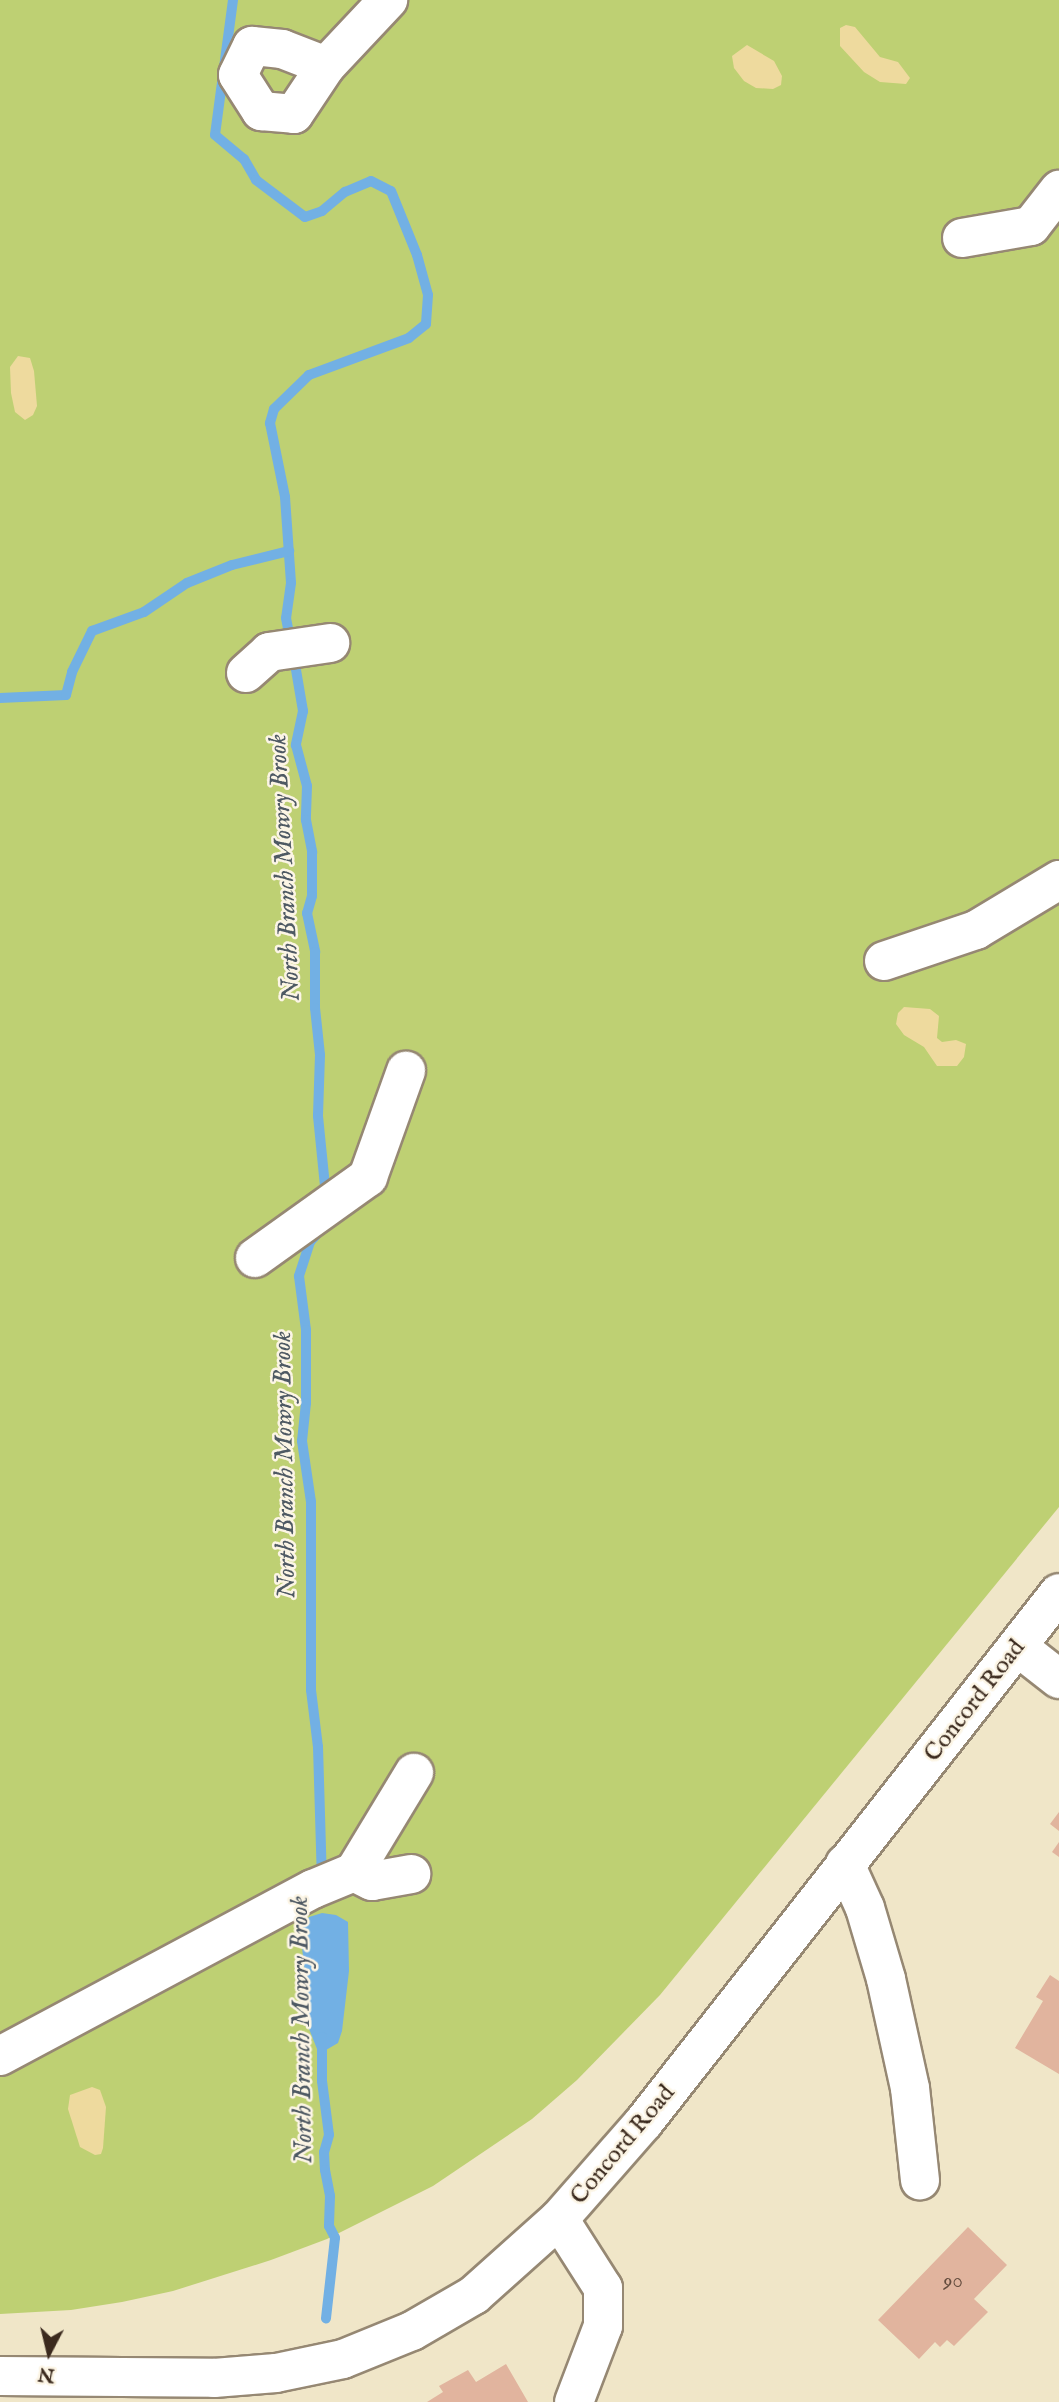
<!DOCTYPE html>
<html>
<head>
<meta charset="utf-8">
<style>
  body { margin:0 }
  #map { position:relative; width:1059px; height:2402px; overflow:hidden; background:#f0e6c8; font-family:"IM FELL English",serif }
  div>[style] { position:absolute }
  .green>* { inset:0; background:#bed073 }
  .sand>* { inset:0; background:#eeda9e }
  .water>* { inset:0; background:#72b0e4 }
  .stream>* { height:10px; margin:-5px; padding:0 5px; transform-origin:5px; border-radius:5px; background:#72b0e4 }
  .building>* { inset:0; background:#e1b49e }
  .roads { filter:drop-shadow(2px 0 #968873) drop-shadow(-2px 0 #968873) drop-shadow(0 2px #968873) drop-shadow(0 -2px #968873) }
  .minor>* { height:38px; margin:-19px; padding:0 19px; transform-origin:19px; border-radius:19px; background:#fff }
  span { translate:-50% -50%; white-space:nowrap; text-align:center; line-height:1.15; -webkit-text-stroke:5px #fcf5e5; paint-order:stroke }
  .number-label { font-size:21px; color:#644c3e }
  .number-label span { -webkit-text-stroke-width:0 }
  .street-label { font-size:24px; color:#3b2a1e }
  .water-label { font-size:26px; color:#4e5963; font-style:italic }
  .north { position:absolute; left:14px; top:2318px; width:70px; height:70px; -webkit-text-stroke:5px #fcf5e5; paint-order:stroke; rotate:187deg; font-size:19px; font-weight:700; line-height:28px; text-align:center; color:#3b2a1e }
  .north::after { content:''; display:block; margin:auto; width:24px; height:32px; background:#3b2a1e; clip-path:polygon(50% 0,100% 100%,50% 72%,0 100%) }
</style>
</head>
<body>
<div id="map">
  <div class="green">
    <i style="clip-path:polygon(0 0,1059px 0,1059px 1507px,660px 1995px,577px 2080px,532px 2119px,433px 2186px,327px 2239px,271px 2260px,173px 2291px,122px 2302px,71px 2310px,0 2314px)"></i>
  </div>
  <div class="sand">
    <i style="clip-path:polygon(846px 25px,855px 27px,880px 57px,898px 62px,910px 78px,906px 84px,880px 82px,864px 72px,840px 46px,840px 28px)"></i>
    <i style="clip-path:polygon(747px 45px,774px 61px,782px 76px,781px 85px,773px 89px,756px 88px,744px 81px,734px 68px,732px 56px)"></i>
    <i style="clip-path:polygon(18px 356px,30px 358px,34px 371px,37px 406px,33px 415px,25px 420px,15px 412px,11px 393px,10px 367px)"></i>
    <i style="clip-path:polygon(904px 1007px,930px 1009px,939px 1016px,937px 1038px,942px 1042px,956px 1040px,966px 1044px,964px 1057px,957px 1066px,937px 1066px,924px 1047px,904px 1035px,896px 1024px,898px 1013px)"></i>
    <i style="clip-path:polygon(92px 2087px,100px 2090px,106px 2107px,103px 2148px,101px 2154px,95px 2155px,80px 2147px,68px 2109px,70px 2095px)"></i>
  </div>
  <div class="water">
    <i style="clip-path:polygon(322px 1913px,336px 1915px,348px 1922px,349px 1971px,342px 2031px,338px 2043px,326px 2050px,317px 2049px,302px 2011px,305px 1974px,300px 1930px,309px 1917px)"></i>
  </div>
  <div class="stream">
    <i style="left:233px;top:0;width:136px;rotate:97.6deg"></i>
    <i style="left:215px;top:135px;width:38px;rotate:40deg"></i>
    <i style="left:244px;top:159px;width:24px;rotate:60deg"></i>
    <i style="left:256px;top:180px;width:61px;rotate:37.1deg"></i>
    <i style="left:305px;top:217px;width:18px;rotate:-19deg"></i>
    <i style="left:322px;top:211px;width:30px;rotate:-40deg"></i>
    <i style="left:345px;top:192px;width:28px;rotate:-23deg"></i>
    <i style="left:371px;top:181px;width:22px;rotate:27deg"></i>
    <i style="left:391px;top:191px;width:69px;rotate:67.9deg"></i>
    <i style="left:417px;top:255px;width:41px;rotate:74.6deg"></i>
    <i style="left:428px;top:295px;width:29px;rotate:94deg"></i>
    <i style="left:426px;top:324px;width:22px;rotate:141deg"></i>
    <i style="left:409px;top:338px;width:107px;rotate:159.7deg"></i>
    <i style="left:309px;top:375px;width:49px;rotate:135.8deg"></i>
    <i style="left:274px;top:409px;width:15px;rotate:106deg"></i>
    <i style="left:270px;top:423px;width:76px;rotate:78.5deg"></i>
    <i style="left:285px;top:497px;width:86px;rotate:86deg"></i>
    <i style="left:291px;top:583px;width:35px;rotate:98deg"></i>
    <i style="left:286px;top:618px;width:16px;rotate:79deg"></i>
    <i style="left:295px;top:664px;width:48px;rotate:80.3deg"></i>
    <i style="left:303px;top:711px;width:35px;rotate:102deg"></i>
    <i style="left:296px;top:745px;width:42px;rotate:75deg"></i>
    <i style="left:307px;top:786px;width:34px;rotate:92deg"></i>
    <i style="left:306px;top:820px;width:33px;rotate:79deg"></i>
    <i style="left:312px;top:852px;width:44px;rotate:90deg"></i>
    <i style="left:312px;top:896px;width:18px;rotate:106deg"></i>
    <i style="left:307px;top:913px;width:40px;rotate:78deg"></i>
    <i style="left:315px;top:952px;width:56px;rotate:90deg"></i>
    <i style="left:315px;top:1008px;width:47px;rotate:83.9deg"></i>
    <i style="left:320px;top:1055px;width:61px;rotate:91.9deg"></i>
    <i style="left:318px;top:1116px;width:80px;rotate:84.3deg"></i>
    <i style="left:0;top:698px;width:66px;rotate:-2.6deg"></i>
    <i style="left:66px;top:695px;width:24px;rotate:-75deg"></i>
    <i style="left:72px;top:672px;width:46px;rotate:-64deg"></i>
    <i style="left:92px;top:631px;width:55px;rotate:-20.1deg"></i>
    <i style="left:144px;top:612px;width:52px;rotate:-34deg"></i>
    <i style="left:187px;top:583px;width:48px;rotate:-21.8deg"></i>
    <i style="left:232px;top:565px;width:59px;rotate:-13.8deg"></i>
    <i style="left:318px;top:1233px;width:12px;rotate:132deg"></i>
    <i style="left:310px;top:1242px;width:36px;rotate:108deg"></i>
    <i style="left:299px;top:1276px;width:54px;rotate:82.6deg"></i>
    <i style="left:306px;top:1330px;width:73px;rotate:90deg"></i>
    <i style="left:306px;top:1403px;width:38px;rotate:96deg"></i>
    <i style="left:302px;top:1441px;width:62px;rotate:81.6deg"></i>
    <i style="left:311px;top:1502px;width:188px;rotate:90deg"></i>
    <i style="left:311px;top:1690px;width:57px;rotate:83deg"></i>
    <i style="left:318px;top:1747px;width:131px;rotate:88.3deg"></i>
    <i style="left:322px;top:2037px;width:44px;rotate:90deg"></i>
    <i style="left:322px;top:2081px;width:54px;rotate:82.6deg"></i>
    <i style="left:329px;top:2135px;width:18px;rotate:106deg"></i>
    <i style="left:324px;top:2152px;width:18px;rotate:87deg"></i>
    <i style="left:325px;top:2170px;width:26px;rotate:79deg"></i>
    <i style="left:330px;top:2196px;width:30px;rotate:92deg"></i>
    <i style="left:329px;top:2226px;width:13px;rotate:63deg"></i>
    <i style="left:335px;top:2238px;width:81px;rotate:96.4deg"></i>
  </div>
  <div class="building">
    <i style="clip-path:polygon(1059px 1812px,1059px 1831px,1050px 1824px)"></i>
    <i style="clip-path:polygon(1059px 1842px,1059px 1857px,1052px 1852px)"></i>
    <i style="clip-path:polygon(1050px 1975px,1059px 1981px,1059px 2074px,1015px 2048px,1043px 2001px,1036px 1997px)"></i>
    <i style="clip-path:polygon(968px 2227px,1007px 2265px,974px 2299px,988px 2312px,954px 2346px,947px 2340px,940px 2347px,935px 2342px,919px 2359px,878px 2320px)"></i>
    <i style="clip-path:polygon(506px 2364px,528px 2402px,427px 2402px,443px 2392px,439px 2386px,468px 2370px,476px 2382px)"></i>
  </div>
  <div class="roads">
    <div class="minor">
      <i style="left:326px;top:66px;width:47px;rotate:-158.9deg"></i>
      <i style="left:282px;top:49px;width:30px;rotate:-174deg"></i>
      <i style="left:252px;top:46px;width:32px;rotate:116deg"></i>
      <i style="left:238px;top:75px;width:43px;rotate:57.4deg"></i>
      <i style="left:261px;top:111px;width:33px;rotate:5deg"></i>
      <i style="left:294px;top:114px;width:58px;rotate:-56.3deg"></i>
      <i style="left:326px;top:66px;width:91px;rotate:-46.8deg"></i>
      <i style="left:962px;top:238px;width:70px;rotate:-9.9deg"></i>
      <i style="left:1031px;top:226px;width:46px;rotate:-52.1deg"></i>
      <i style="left:246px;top:673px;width:31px;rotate:-42deg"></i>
      <i style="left:269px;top:652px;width:62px;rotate:-8.4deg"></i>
      <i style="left:884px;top:961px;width:97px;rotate:-18.6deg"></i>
      <i style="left:976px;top:930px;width:97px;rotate:-31.1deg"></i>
      <i style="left:255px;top:1258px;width:139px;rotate:-35.6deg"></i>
      <i style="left:368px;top:1177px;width:113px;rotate:-70.3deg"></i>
      <i style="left:1018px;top:1647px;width:52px;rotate:38deg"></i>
      <i style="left:845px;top:1864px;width:48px;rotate:65.6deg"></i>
      <i style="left:865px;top:1908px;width:74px;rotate:73.5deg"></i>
      <i style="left:886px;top:1979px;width:112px;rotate:77.6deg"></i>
      <i style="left:910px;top:2088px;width:93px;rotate:83.8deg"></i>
      <i style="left:354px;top:1872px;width:116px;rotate:-58.8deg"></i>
      <i style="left:0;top:2056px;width:355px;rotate:-28.1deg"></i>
      <i style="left:313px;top:1889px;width:44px;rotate:-22.5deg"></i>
      <i style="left:354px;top:1872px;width:20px;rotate:27deg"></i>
      <i style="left:372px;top:1881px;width:40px;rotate:-10deg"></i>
      <i style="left:559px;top:2219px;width:82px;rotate:57.5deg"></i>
      <i style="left:603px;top:2288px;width:38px;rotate:90deg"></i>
      <i style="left:603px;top:2326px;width:81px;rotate:110.9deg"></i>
      <i style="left:0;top:2376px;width:214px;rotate:0.5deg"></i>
      <i style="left:214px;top:2378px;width:62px;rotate:-4.6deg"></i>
      <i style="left:276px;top:2373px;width:68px;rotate:-11.8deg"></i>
      <i style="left:343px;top:2359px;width:74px;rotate:-22.1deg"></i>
      <i style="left:412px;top:2331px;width:72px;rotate:-30.1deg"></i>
      <i style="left:474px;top:2295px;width:114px;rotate:-41.8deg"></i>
      <i style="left:559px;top:2219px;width:129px;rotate:-48.8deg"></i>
      <i style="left:644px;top:2122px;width:672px;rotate:-51.89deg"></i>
    </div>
  </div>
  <div class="number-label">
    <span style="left:953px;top:2282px">90</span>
  </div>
  <div class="street-label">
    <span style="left:975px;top:1701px;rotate:-52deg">Concord Road</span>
    <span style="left:623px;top:2145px;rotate:-50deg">Concord Road</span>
  </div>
  <div class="water-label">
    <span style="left:285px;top:868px;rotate:-93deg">North Branch Mowry Brook</span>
    <span style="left:285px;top:1465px;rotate:-91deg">North Branch Mowry Brook</span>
    <span style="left:302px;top:2030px;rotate:-91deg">North Branch Mowry Brook</span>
  </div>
  <div class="north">N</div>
</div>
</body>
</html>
